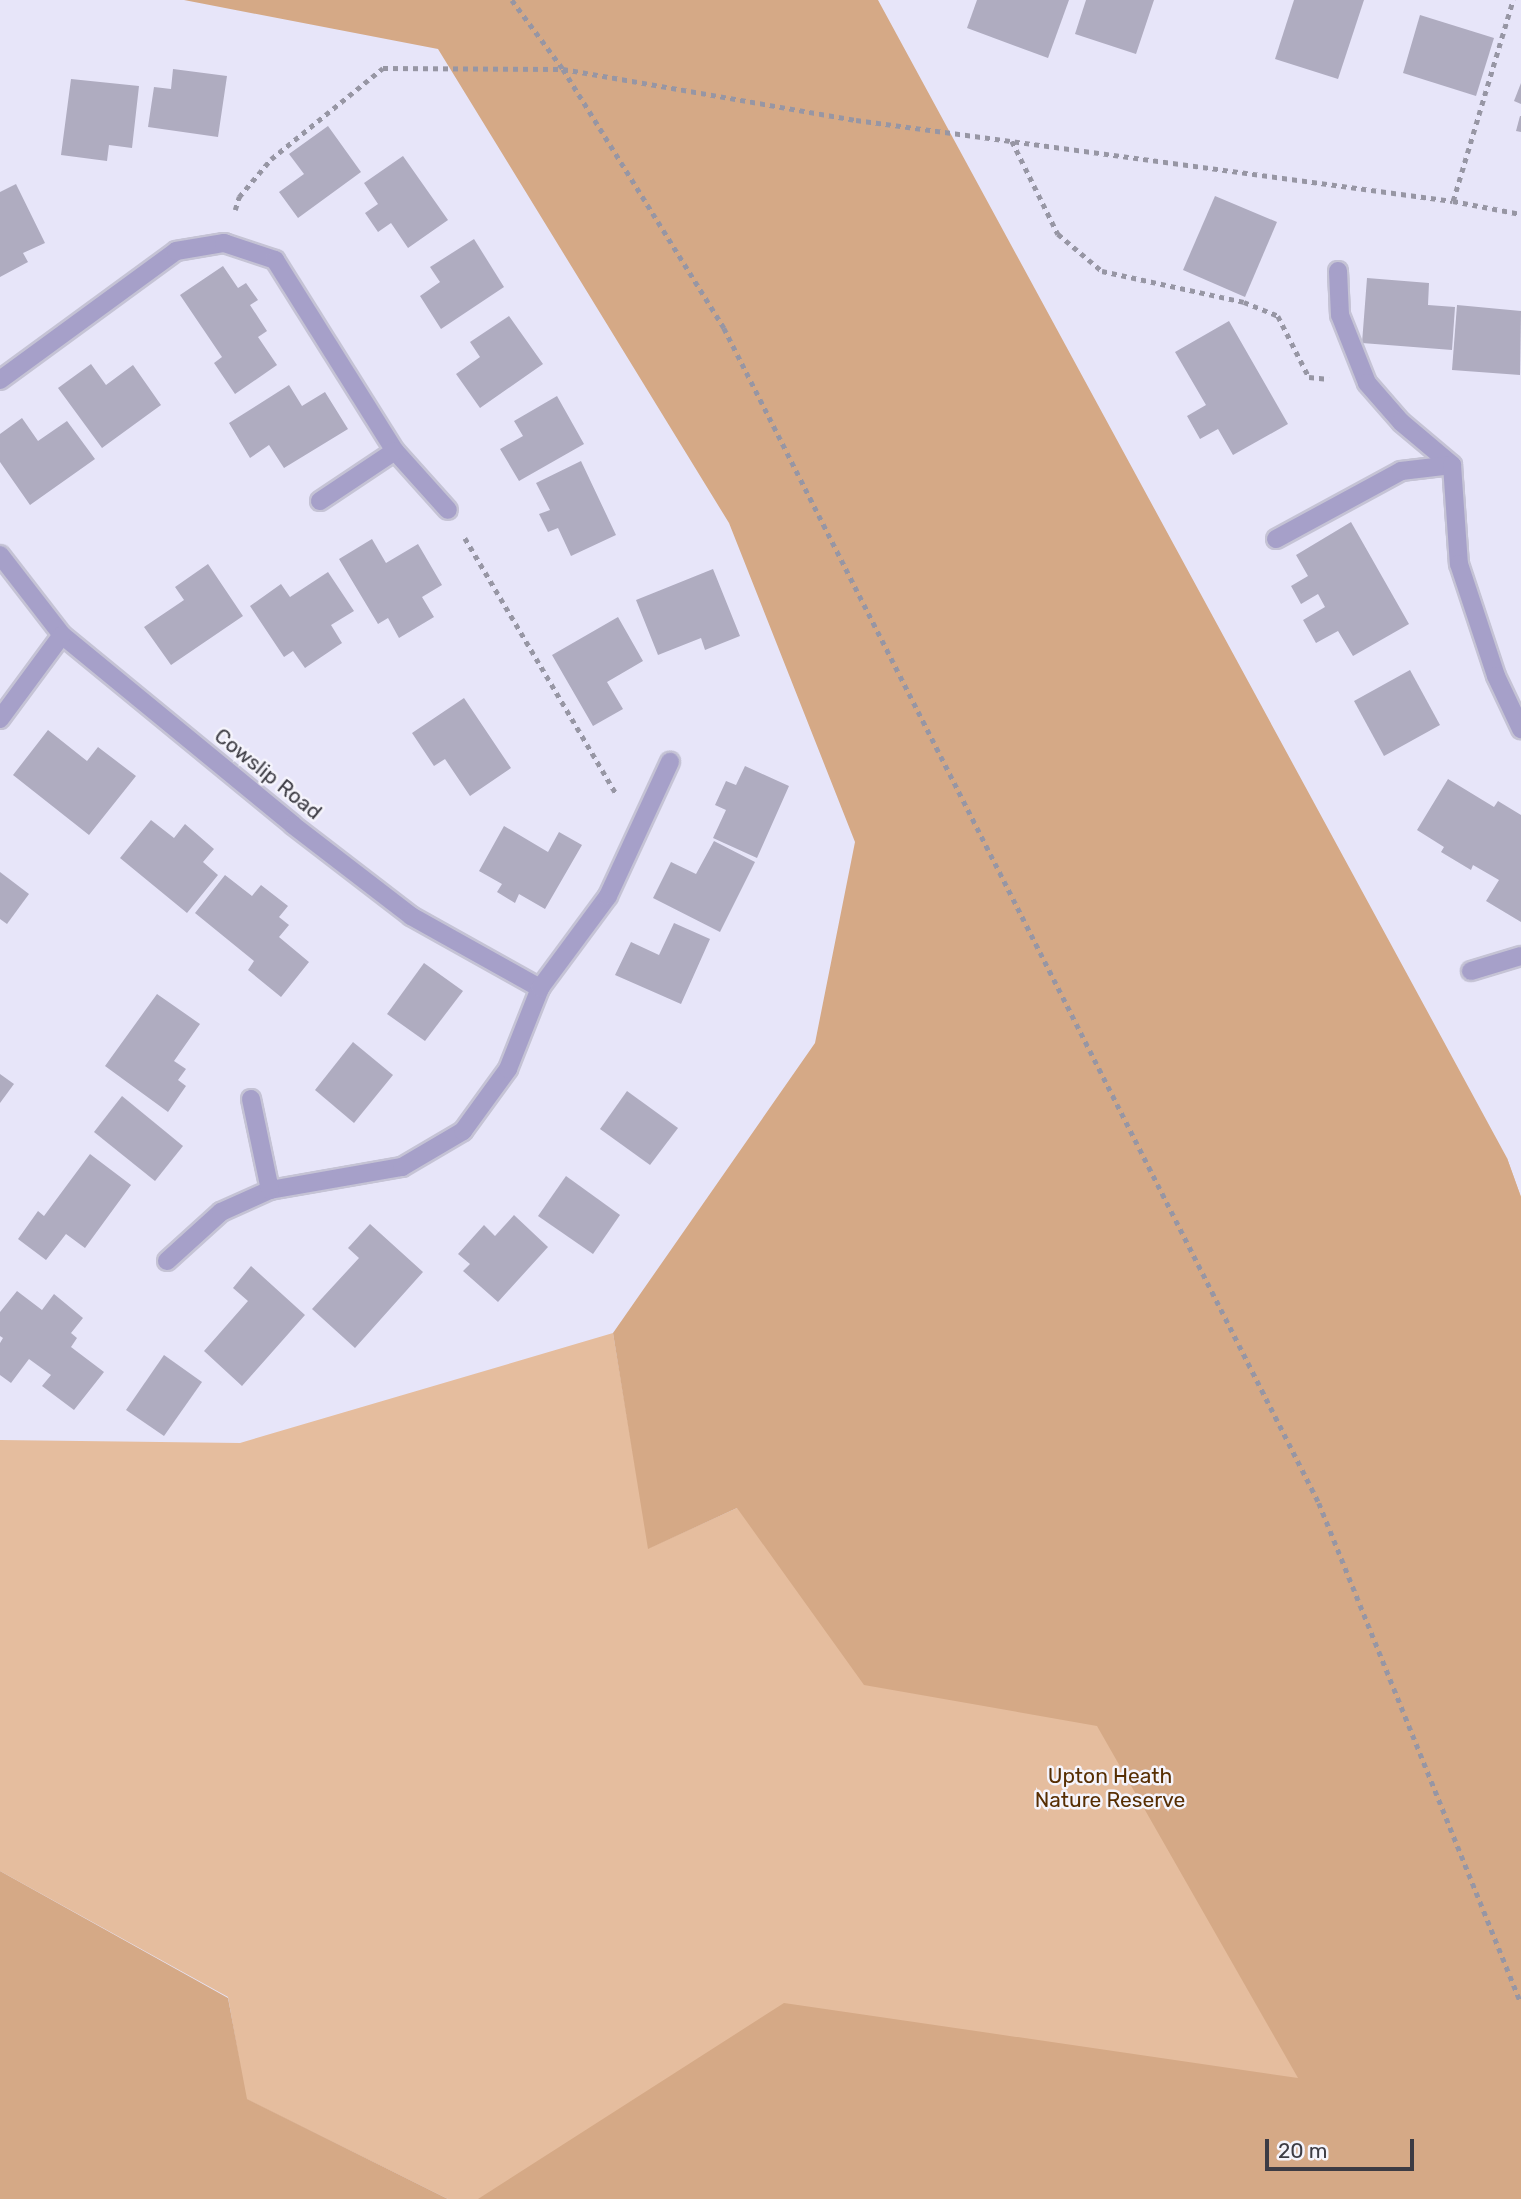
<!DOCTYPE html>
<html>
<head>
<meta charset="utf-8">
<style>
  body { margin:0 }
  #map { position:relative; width:1521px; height:2199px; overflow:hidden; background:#e7e5f9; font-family:Rubik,sans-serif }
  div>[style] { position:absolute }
  .green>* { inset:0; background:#e5bd9e }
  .forest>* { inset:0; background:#d5a986 }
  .building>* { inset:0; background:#afacc0 }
  .path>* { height:4.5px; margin-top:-2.25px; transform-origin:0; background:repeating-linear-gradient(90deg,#9796a4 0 5px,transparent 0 10px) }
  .roads { filter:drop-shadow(2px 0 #c5c3d5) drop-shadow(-2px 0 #c5c3d5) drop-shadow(0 2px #c5c3d5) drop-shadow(0 -2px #c5c3d5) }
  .lane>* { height:18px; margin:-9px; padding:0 9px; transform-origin:9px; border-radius:9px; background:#a6a0c9 }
  .street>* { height:18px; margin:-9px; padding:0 9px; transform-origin:9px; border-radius:9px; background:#a6a0c9 }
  span { translate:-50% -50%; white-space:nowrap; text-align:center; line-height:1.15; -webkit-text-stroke:5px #f5f4fc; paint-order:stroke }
  .street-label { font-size:21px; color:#3d3c44 }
  .park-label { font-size:21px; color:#572e02 }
  .scale { position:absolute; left:1265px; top:2139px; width:149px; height:32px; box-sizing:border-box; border:4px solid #3d3c44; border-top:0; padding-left:9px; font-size:21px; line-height:24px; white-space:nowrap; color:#3d3c44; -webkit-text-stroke:5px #f5f4fc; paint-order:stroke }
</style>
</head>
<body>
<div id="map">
  <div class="green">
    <i style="clip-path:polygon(1507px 1158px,1521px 1197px,1521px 2199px,448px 2199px,246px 2099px,228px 1997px,0 1871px,0 1440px,240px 1443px,613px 1333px,649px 1548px)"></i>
  </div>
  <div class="forest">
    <i style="clip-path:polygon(184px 0,878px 0,1507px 1158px,1521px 1197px,1521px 2199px,478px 2199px,784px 2003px,1298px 2078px,1097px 1726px,864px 1685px,737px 1508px,648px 1549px,613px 1333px,815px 1043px,855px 842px,729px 523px,438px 49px)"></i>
    <i style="clip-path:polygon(0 1871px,228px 1998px,247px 2099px,448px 2199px,0 2199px)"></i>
  </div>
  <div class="building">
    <i style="clip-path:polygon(977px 0,1069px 0,1048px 58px,967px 28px)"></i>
    <i style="clip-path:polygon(1086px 0,1154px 0,1136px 54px,1075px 34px)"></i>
    <i style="clip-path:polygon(1294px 0,1364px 0,1338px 79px,1275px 59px)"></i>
    <i style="clip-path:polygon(1420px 15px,1494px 38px,1476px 96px,1403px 73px)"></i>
    <i style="clip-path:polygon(173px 69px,227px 76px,218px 137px,148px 127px,154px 87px,171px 89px)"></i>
    <i style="clip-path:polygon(71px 79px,139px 86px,132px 148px,109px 145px,107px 161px,61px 155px)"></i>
    <i style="clip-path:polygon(1521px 83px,1521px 104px,1514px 101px)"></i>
    <i style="clip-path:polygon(1520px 116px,1521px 116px,1521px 132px,1516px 131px)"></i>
    <i style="clip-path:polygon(328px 126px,361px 172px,298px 218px,279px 192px,304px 174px,289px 154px)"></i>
    <i style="clip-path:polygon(403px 156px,448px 220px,408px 248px,391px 223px,378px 232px,365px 213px,378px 204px,364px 183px)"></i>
    <i style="clip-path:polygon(16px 184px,45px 243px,23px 253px,28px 262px,0 277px,0 192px)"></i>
    <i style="clip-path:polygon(1215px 196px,1277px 222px,1245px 297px,1183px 270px)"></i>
    <i style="clip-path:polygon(474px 239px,504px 287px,441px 329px,420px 296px,440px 282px,430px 267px)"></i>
    <i style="clip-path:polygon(223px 266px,238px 288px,246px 283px,258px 300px,250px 305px,267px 331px,258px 337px,277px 365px,235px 394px,214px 363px,222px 357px,180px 295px)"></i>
    <i style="clip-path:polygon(1367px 278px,1429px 283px,1428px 305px,1455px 307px,1452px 350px,1362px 343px)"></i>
    <i style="clip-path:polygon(1457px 305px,1521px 311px,1520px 375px,1452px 370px)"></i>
    <i style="clip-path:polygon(509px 316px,543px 364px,480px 408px,456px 374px,480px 357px,470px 342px)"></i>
    <i style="clip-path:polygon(1229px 321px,1288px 424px,1233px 455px,1218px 429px,1200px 439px,1187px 416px,1206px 405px,1175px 352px)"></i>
    <i style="clip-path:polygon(91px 364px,106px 385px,133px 365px,161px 405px,102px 448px,58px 388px)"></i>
    <i style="clip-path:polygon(289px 385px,302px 406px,325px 392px,348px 429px,284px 468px,269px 445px,250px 458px,229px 423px)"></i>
    <i style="clip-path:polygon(557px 396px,584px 444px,519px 481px,500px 449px,523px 436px,514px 421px)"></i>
    <i style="clip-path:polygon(22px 418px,38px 441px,67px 421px,95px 459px,30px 505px,0 462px,0 434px)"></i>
    <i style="clip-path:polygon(581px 461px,616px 535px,571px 556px,558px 528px,548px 532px,539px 514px,550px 510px,536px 483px)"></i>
    <i style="clip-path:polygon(1351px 522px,1409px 624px,1353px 656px,1338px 631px,1316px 643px,1303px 620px,1325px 607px,1318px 594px,1301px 604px,1291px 586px,1308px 576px,1296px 555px)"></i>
    <i style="clip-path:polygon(372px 539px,386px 563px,418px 544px,442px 585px,422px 597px,434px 617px,399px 638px,388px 618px,378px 624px,339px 559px)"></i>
    <i style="clip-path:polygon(208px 564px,243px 616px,171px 665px,144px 627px,184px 600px,175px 587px)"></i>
    <i style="clip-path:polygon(713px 569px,740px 636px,705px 650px,701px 638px,658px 655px,636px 600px)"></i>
    <i style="clip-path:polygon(328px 572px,354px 611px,331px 625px,342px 643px,305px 668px,293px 651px,284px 657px,250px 606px,281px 584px,290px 597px)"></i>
    <i style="clip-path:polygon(618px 617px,643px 661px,607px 682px,623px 709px,593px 726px,552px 655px)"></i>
    <i style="clip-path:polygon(1410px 670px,1440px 725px,1384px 756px,1354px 701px)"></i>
    <i style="clip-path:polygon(464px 698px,511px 768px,470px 796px,445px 759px,434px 766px,412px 733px)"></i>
    <i style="clip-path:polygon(48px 730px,87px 761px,98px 747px,136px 776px,89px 835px,13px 775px)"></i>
    <i style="clip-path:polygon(745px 766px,789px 786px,757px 858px,713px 838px,726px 810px,715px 805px,726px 781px,736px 785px)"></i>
    <i style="clip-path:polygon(1448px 779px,1494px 807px,1498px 801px,1521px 815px,1521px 922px,1486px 901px,1499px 880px,1473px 865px,1471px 870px,1441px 852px,1444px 847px,1417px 830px)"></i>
    <i style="clip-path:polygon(151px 820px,174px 838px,185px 824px,214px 849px,203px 862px,218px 875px,187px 913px,120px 858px)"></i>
    <i style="clip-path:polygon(504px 826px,548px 852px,559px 832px,582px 845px,545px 909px,519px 894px,515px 903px,497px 892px,502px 884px,479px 871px)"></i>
    <i style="clip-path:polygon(714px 841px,755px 862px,720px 932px,653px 898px,671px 862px,696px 874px)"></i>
    <i style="clip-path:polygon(0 872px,29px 894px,7px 924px,0 919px)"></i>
    <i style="clip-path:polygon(225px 875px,252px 896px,261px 885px,288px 906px,279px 917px,289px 925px,279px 937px,309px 962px,281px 997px,248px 970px,254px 961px,195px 913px)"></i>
    <i style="clip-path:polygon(674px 923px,710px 939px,681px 1004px,615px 975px,631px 942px,659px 955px)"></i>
    <i style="clip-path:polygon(424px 963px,463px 991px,425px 1041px,387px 1014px)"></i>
    <i style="clip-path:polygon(157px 994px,200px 1024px,174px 1061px,186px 1069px,178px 1080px,186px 1086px,168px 1112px,105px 1066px)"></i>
    <i style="clip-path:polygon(353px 1042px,393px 1075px,354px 1123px,315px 1090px)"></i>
    <i style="clip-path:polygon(0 1074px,14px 1084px,0 1103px)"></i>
    <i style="clip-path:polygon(627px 1091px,678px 1128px,650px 1165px,600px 1129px)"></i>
    <i style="clip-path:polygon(122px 1096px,183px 1146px,155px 1181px,94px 1132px)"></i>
    <i style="clip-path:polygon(90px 1154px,131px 1185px,85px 1248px,66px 1234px,46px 1260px,18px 1239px,38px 1211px,44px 1216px)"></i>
    <i style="clip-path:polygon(566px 1176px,620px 1215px,593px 1254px,538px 1216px)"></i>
    <i style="clip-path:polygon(514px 1215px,548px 1247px,498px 1302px,463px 1271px,470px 1264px,458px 1254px,484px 1225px,495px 1236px)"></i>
    <i style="clip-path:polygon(370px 1224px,423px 1272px,355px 1348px,312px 1309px,359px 1258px,348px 1248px)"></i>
    <i style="clip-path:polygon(251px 1266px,305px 1315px,242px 1386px,204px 1351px,248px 1301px,233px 1288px)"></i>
    <i style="clip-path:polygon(17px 1291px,42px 1310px,54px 1294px,83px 1318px,71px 1333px,77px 1338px,71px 1347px,104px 1372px,74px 1410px,42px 1386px,51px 1375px,29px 1359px,11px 1383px,0 1375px,0 1343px,3px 1338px,0 1336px,0 1312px)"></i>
    <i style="clip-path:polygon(164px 1355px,202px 1382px,164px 1436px,126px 1410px)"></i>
  </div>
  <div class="path">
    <i style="left:512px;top:0;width:86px;rotate:53.5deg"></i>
    <i style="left:563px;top:69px;width:305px;rotate:58.1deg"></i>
    <i style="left:724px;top:328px;width:1317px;rotate:63.14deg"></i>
    <i style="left:1319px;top:1503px;width:539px;rotate:68deg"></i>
    <i style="left:1012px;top:141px;width:104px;rotate:63.7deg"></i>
    <i style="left:1058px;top:234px;width:57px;rotate:40.1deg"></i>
    <i style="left:1102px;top:271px;width:145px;rotate:12.3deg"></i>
    <i style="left:1244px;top:302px;width:37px;rotate:22deg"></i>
    <i style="left:1278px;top:316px;width:68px;rotate:63.1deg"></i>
    <i style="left:1309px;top:377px;width:20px;rotate:6deg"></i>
    <i style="left:1453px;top:201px;width:210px;rotate:-73.4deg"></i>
    <i style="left:235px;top:210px;width:14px;rotate:-73deg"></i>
    <i style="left:239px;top:197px;width:50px;rotate:-49.9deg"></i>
    <i style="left:271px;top:159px;width:144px;rotate:-39.1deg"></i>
    <i style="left:383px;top:68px;width:180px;rotate:0.3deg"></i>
    <i style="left:563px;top:69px;width:297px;rotate:9.9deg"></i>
    <i style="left:856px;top:120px;width:602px;rotate:7.73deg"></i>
    <i style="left:1453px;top:201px;width:69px;rotate:10.8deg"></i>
    <i style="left:465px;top:538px;width:296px;rotate:59.4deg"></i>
  </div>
  <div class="roads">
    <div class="lane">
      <i style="left:1338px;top:271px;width:44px;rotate:87.4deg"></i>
      <i style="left:1340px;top:315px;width:73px;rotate:68.3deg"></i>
      <i style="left:1367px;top:383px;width:52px;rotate:48.9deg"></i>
      <i style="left:1401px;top:422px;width:67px;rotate:40.1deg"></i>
      <i style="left:1276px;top:539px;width:142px;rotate:-28.5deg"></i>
      <i style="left:1401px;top:471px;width:51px;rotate:-6.7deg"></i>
      <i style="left:1471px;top:971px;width:52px;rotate:-16.7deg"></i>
    </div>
    <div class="street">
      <i style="left:0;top:380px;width:218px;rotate:-36.2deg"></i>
      <i style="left:176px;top:251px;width:49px;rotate:-9.5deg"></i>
      <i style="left:224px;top:243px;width:54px;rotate:18.4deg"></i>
      <i style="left:275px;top:260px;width:226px;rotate:57.9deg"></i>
      <i style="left:395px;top:451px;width:79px;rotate:48.1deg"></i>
      <i style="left:1452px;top:465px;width:99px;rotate:86deg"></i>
      <i style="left:1459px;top:564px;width:118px;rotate:71.7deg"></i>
      <i style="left:1496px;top:676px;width:59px;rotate:64.7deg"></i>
      <i style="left:320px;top:501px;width:90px;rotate:-33.7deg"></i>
      <i style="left:0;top:555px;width:101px;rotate:52.2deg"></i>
      <i style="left:62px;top:635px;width:299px;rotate:39.4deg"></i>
      <i style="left:293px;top:825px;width:149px;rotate:37.6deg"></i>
      <i style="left:411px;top:916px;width:148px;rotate:29.2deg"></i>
      <i style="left:0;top:719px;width:104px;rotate:-53.6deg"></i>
      <i style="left:270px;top:1190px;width:134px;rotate:-9.9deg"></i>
      <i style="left:402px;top:1167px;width:71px;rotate:-30.5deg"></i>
      <i style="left:463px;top:1131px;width:77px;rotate:-54deg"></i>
      <i style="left:508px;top:1069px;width:87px;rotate:-68.4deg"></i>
      <i style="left:540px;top:988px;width:114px;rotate:-53.5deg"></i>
      <i style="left:608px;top:896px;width:148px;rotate:-65.2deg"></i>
      <i style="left:167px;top:1261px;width:73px;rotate:-42.2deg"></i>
      <i style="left:221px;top:1212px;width:54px;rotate:-24.2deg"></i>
      <i style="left:270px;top:1190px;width:93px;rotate:-101.8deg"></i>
    </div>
  </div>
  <div class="street-label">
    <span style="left:268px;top:774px;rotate:39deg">Cowslip Road</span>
  </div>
  <div class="park-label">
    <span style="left:1110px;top:1788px">Upton Heath<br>Nature Reserve</span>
  </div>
  <div class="scale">20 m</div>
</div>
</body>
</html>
